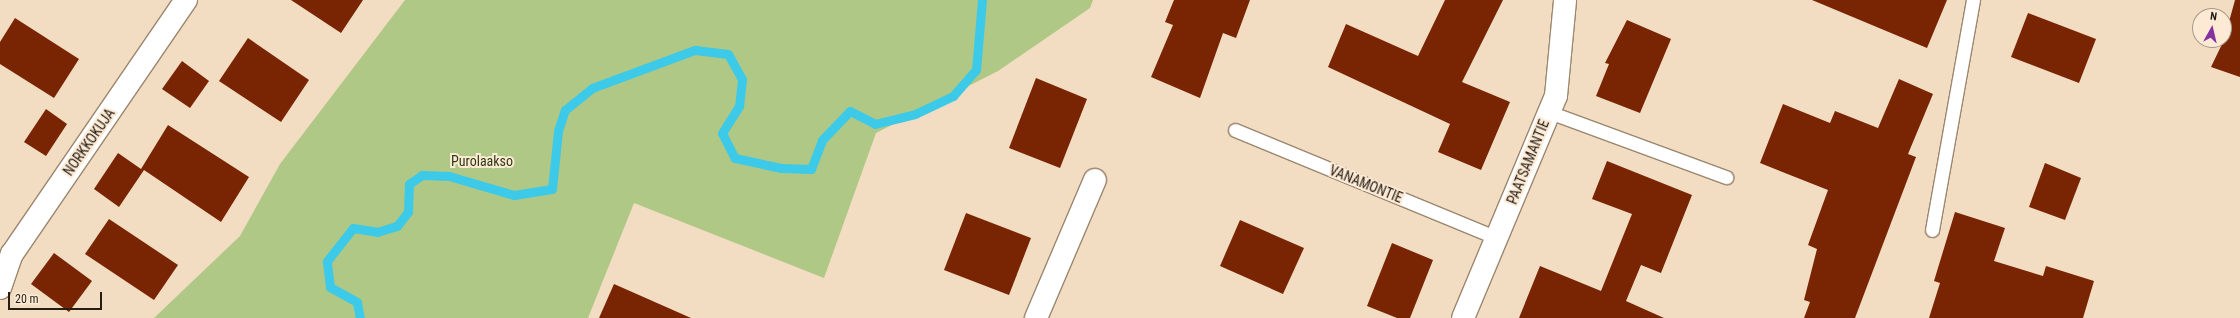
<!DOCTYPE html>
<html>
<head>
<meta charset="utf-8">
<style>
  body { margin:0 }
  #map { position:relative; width:2240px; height:318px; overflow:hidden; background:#f2dcc2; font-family:"Roboto Condensed",sans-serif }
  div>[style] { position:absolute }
  .green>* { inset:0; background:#b0c886 }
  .stream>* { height:9px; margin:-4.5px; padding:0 4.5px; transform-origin:4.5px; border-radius:4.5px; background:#3ccae8 }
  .building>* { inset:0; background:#792503 }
  .roads { filter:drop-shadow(1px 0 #9b876f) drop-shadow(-1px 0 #9b876f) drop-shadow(0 1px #9b876f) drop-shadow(0 -1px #9b876f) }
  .service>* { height:13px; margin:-6.5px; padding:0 6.5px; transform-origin:6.5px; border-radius:6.5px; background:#fff }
  .minor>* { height:22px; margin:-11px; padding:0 11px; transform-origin:11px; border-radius:11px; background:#fff }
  span { translate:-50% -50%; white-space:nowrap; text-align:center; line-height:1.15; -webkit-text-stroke:4px #fcead5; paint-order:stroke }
  .street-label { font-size:14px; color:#261e14 }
  .park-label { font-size:14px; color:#2d3a14 }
  .north { position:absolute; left:2192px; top:8px; width:40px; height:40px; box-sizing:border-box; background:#fcead5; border:1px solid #a69888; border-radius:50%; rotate:8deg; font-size:11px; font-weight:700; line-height:16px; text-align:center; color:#261e14 }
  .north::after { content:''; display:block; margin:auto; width:14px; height:18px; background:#8532a1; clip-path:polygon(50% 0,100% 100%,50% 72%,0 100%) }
  .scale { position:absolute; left:8px; top:292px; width:94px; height:18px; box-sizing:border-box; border:2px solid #261e14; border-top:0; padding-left:5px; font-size:12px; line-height:14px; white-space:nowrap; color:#261e14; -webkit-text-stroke:3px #fcead5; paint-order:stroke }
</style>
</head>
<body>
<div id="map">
  <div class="green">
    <i style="clip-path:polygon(405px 0,1093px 0,1090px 8px,998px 71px,876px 133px,824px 278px,634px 203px,588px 318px,154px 318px,240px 236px,280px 164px)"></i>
  </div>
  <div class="stream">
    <i style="left:360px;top:318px;width:16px;rotate:-101deg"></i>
    <i style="left:357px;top:302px;width:31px;rotate:-151deg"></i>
    <i style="left:330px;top:287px;width:26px;rotate:-97deg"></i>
    <i style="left:327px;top:261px;width:42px;rotate:-51.8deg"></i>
    <i style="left:353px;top:228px;width:24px;rotate:9deg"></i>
    <i style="left:377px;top:232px;width:21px;rotate:-17deg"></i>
    <i style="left:397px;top:226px;width:18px;rotate:-52deg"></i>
    <i style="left:408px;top:212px;width:28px;rotate:-88deg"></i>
    <i style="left:409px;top:184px;width:16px;rotate:-35deg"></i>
    <i style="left:422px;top:175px;width:27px;rotate:2deg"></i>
    <i style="left:449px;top:176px;width:68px;rotate:16.3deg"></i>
    <i style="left:514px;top:195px;width:38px;rotate:-9deg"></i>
    <i style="left:552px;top:189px;width:58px;rotate:-84.1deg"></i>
    <i style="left:558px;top:131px;width:22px;rotate:-72deg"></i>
    <i style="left:565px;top:110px;width:35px;rotate:-39deg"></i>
    <i style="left:592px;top:88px;width:110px;rotate:-20.3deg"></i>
    <i style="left:695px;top:50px;width:33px;rotate:7deg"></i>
    <i style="left:728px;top:54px;width:29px;rotate:61deg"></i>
    <i style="left:742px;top:79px;width:27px;rotate:96deg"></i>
    <i style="left:739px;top:106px;width:32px;rotate:122deg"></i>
    <i style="left:722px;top:133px;width:28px;rotate:63deg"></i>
    <i style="left:735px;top:158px;width:47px;rotate:12.3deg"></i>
    <i style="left:781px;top:168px;width:30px;rotate:2deg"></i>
    <i style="left:811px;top:169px;width:31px;rotate:-69deg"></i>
    <i style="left:822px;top:140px;width:40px;rotate:-46deg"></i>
    <i style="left:850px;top:111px;width:28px;rotate:27deg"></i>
    <i style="left:875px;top:124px;width:41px;rotate:-14deg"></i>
    <i style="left:915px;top:114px;width:42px;rotate:-25.3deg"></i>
    <i style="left:953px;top:96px;width:35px;rotate:-49deg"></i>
    <i style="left:976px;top:70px;width:70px;rotate:-85.1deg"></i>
  </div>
  <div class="building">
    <i style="clip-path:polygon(291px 0,363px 0,341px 33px)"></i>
    <i style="clip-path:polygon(1174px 0,1250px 0,1236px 38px,1223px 33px,1200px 98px,1151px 77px,1173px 25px,1165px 22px)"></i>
    <i style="clip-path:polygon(1445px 0,1503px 0,1462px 82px,1510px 102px,1481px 170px,1438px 152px,1450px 124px,1328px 67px,1346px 24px,1418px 56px)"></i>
    <i style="clip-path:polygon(1812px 0,1947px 0,1927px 48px)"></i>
    <i style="clip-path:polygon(2235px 0,2240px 0,2240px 77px,2211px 67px,2224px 40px)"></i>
    <i style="clip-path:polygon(2028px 13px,2096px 39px,2079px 83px,2011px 57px)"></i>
    <i style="clip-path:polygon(15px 18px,79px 59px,54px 98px,0 64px,0 42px)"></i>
    <i style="clip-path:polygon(1627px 20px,1671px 39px,1640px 113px,1596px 96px,1609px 64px,1605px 63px)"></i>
    <i style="clip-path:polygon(248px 38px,309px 80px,281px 122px,219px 81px)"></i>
    <i style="clip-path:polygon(182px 61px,209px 81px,190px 108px,162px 89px)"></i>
    <i style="clip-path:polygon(1036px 78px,1087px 99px,1060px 168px,1009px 148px)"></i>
    <i style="clip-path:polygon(1899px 79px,1933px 94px,1908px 154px,1916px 157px,1855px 318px,1804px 318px,1810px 302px,1804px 300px,1817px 249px,1808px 245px,1828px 190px,1760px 163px,1783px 104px,1830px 123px,1835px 111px,1878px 128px)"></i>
    <i style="clip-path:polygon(46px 109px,67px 124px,46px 156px,24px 142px)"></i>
    <i style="clip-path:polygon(168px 125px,249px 177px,221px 222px,144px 170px,119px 207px,94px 189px,118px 153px,141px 169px)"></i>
    <i style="clip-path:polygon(1607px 161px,1692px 195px,1661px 273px,1641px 265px,1626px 301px,1664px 318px,1519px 318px,1540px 266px,1601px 291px,1632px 214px,1592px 199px)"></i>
    <i style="clip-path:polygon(2045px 163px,2081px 178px,2065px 220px,2029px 207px)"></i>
    <i style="clip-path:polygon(1955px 212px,2005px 228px,1994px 261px,2043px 276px,2046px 266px,2094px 281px,2083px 318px,1929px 318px,1940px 283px,1934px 281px)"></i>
    <i style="clip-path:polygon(966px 213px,1031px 238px,1009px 295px,944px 270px)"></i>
    <i style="clip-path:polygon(109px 219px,178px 265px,154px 300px,85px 254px)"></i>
    <i style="clip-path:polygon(1240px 220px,1304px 248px,1283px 294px,1220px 266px)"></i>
    <i style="clip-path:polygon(1392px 243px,1433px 260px,1410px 318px,1397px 318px,1367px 306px)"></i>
    <i style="clip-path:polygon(54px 253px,92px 281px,69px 312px,31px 284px)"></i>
    <i style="clip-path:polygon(614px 284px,691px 318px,599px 318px)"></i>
  </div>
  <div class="roads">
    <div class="service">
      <i style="left:1549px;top:112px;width:189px;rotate:20.2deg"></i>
      <i style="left:1235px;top:130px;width:283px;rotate:22.4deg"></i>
      <i style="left:1932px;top:230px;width:234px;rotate:-79.9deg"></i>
    </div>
    <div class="minor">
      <i style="left:0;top:288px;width:36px;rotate:-71deg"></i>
      <i style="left:12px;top:254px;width:308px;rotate:-55.6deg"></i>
      <i style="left:1036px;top:318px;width:150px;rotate:-66.9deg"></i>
      <i style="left:1463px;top:318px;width:241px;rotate:-67.3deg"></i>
      <i style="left:1556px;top:96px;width:96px;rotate:-84.6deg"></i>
    </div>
  </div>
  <div class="street-label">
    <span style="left:89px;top:142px;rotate:-55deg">NORKKOKUJA</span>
    <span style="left:1528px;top:162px;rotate:-68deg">PAATSAMANTIE</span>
    <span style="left:1366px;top:184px;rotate:22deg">VANAMONTIE</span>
  </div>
  <div class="park-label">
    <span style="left:482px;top:161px">Purolaakso</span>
  </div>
  <div class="north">N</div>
  <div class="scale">20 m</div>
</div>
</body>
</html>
